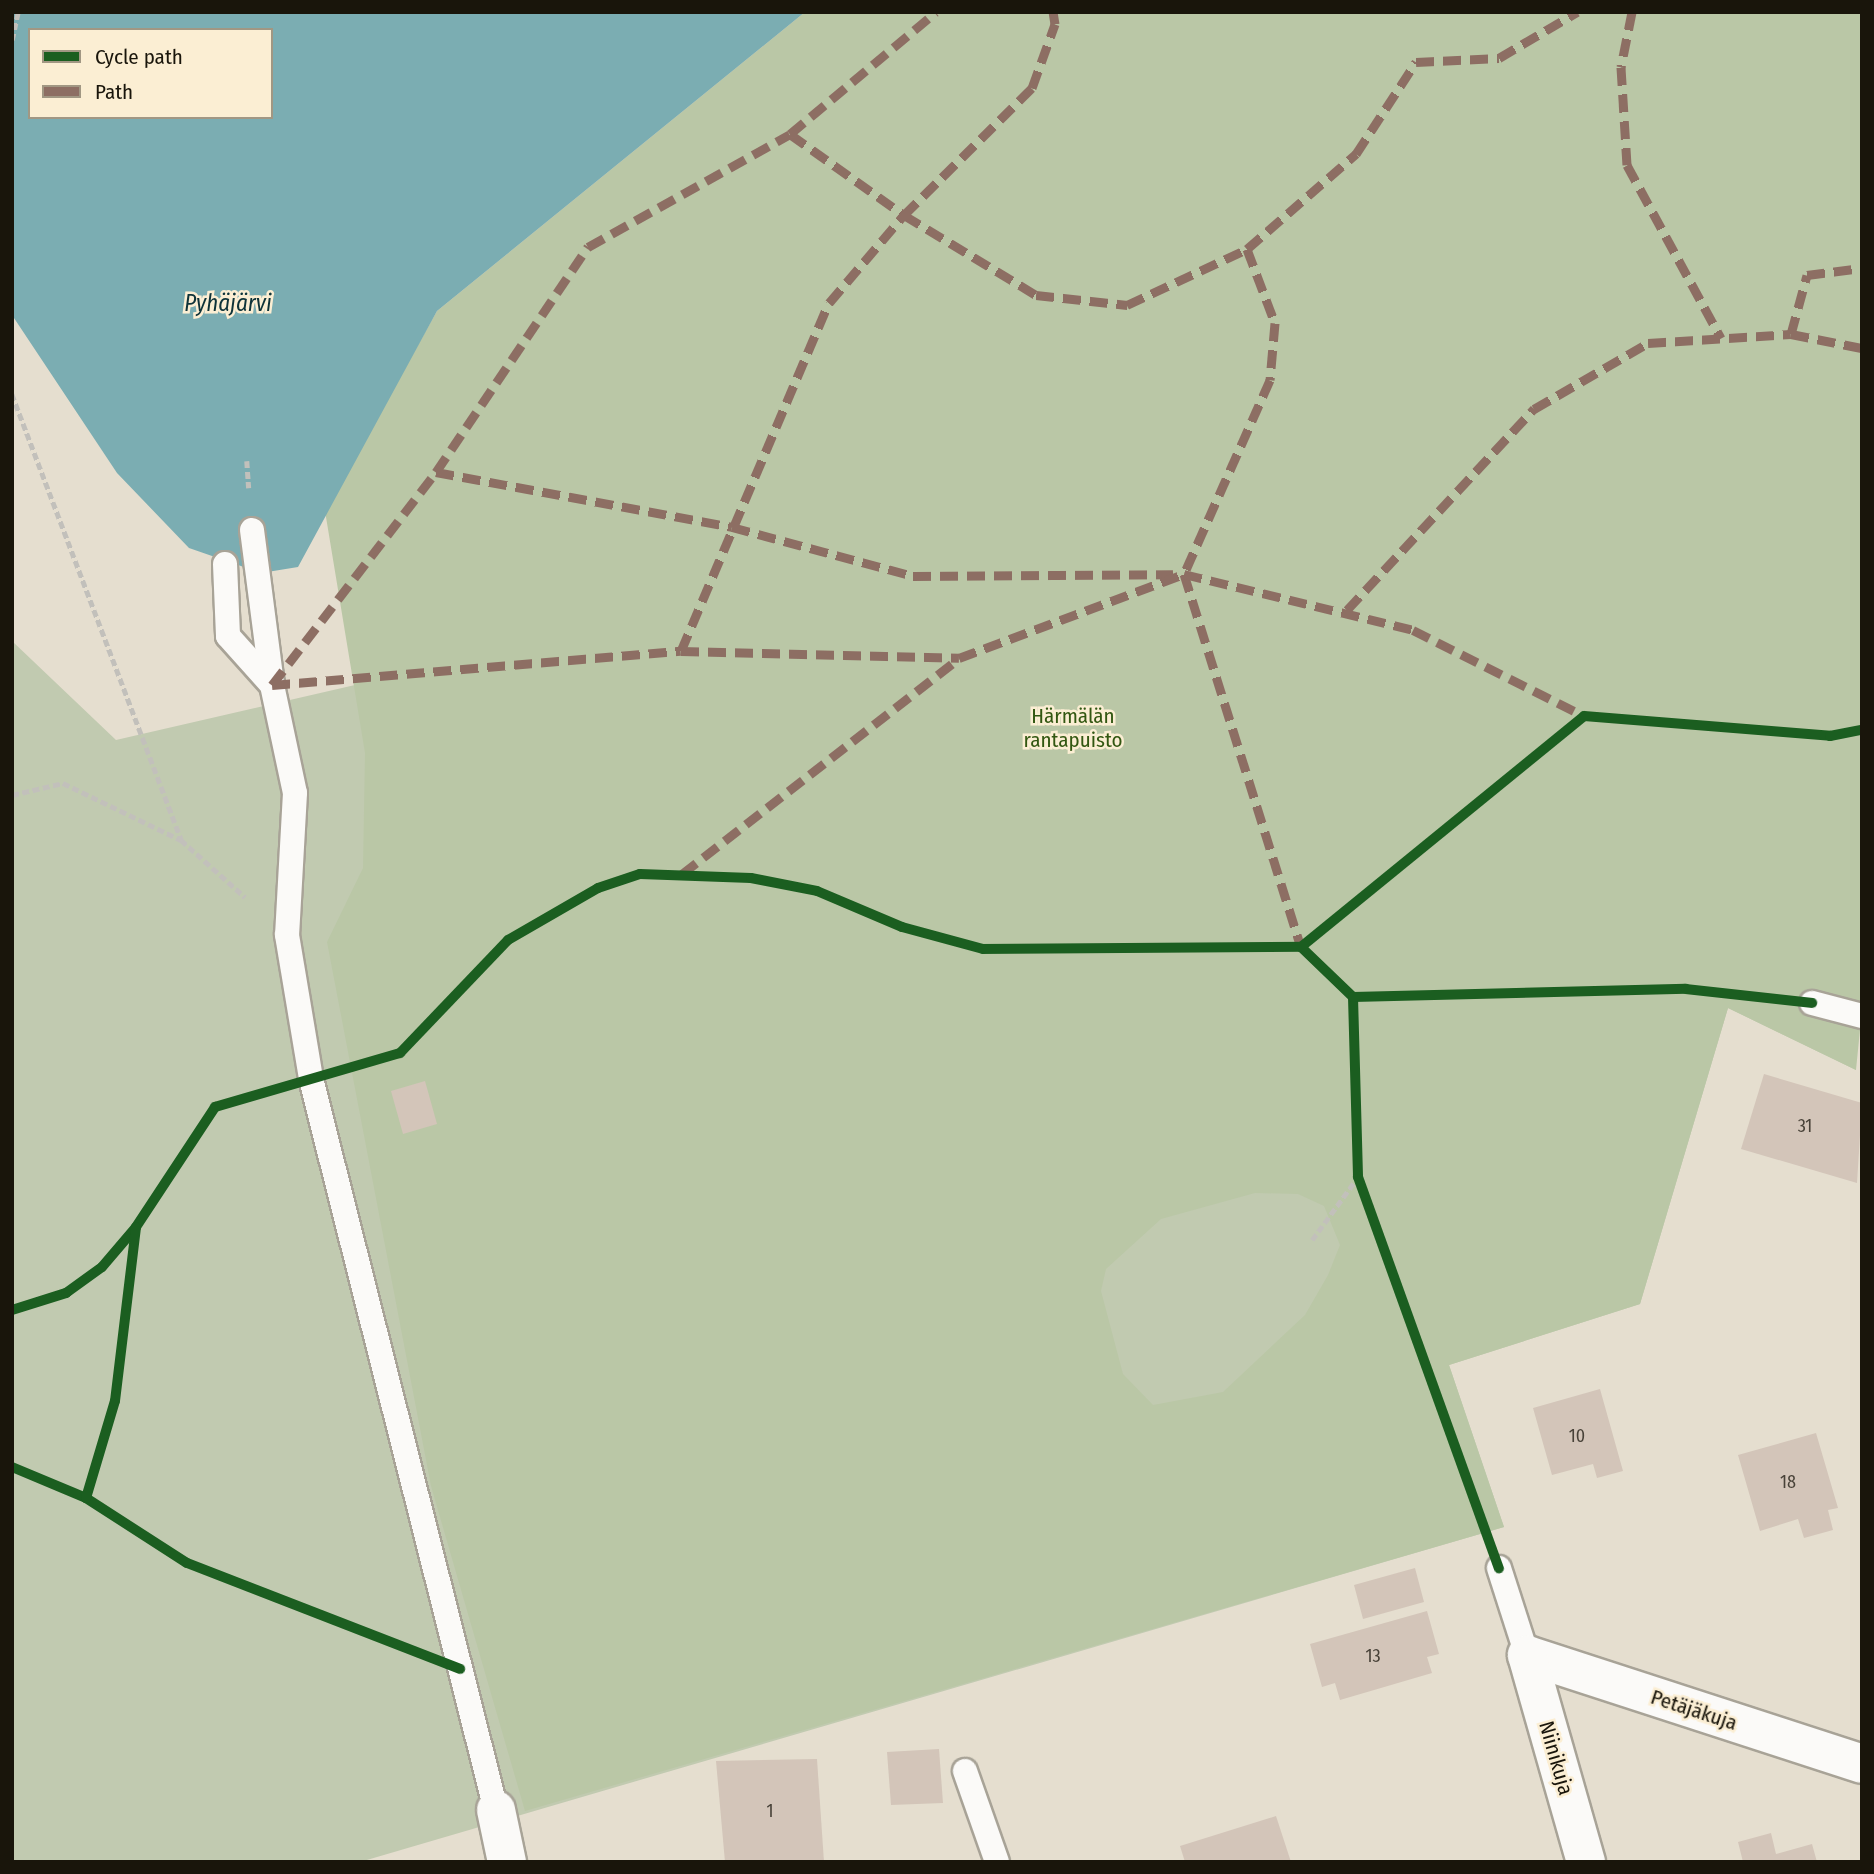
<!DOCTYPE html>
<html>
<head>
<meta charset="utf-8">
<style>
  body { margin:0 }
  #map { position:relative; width:1874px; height:1874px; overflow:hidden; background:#e5decf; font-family:"Fira Sans Condensed",sans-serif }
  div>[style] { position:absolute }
  .green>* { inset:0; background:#c1cab0 }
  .forest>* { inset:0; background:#bac7a6 }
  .water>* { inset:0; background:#7badb2 }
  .building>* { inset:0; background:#d3c5b9 }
  .path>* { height:4.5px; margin-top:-2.25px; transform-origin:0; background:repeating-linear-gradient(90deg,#c2c0bb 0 7px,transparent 0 10.5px) }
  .roads { filter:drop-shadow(2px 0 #a8a397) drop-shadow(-2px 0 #a8a397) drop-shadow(0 2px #a8a397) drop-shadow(0 -2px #a8a397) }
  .service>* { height:24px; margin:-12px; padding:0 12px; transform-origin:12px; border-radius:12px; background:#fbfaf8 }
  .minor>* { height:38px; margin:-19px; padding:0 19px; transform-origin:19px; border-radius:19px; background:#fbfaf8 }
  .quiet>* { height:9px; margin-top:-4.5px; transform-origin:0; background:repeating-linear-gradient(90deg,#8d6e63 0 18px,transparent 0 27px) }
  .cycleway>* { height:10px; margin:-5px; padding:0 5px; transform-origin:5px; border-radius:5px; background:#1b5e20 }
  span { translate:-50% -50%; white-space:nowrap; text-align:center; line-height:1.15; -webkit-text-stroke:5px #fbeed3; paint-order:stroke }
  .number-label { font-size:18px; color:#484238 }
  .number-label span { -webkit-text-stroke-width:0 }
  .park-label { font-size:21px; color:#325711 }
  .street-label { font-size:21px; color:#19150b }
  .water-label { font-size:23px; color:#0e3339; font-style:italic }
  .frame { position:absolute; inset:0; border:14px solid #19150b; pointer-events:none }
  .legend { position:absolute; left:28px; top:28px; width:245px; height:91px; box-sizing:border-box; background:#fbeed3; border:2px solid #a19783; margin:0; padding:9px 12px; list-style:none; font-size:21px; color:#19150b }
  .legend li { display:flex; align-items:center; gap:14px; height:35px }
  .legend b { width:35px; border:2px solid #a19783 }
</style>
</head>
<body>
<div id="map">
  <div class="green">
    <i style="clip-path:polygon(805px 12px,1862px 12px,1856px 1070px,1728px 1008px,1640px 1304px,1449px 1365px,1504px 1527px,360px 1862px,12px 1862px,12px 641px,116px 740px,355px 685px)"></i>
  </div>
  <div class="forest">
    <i style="clip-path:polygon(evenodd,805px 12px,1862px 12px,1862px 1010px,1856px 1070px,1728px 1008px,1640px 1304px,1449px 1365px,1504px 1527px,525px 1811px,431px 1486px,327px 942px,363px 868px,365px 753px,325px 511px,437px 311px,805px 12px,1255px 1193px,1298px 1194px,1324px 1206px,1340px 1245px,1328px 1275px,1305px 1315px,1223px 1392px,1153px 1405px,1123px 1374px,1101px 1291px,1106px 1269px,1161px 1219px,1255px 1193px)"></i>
  </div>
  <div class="water">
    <i style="clip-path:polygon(evenodd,12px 12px,805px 12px,437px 311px,298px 567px,261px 573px,189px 548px,117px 473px,12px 315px,12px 12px,30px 30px,271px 30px,271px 117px,30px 117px,30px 30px)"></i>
  </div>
  <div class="building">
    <i style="clip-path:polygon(1764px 1074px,1862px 1103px,1857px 1183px,1741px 1149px)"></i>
    <i style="clip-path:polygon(425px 1081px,437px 1124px,403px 1134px,391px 1091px)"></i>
    <i style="clip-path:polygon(1600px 1389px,1623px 1471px,1597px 1478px,1593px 1464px,1552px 1475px,1533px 1408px)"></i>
    <i style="clip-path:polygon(1816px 1433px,1838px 1508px,1828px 1510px,1833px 1530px,1804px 1538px,1798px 1519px,1760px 1531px,1738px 1455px)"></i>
    <i style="clip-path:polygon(1415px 1568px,1424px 1602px,1363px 1619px,1354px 1585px)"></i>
    <i style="clip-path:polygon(1427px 1611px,1439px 1654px,1427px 1657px,1432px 1673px,1340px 1700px,1335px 1683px,1322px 1687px,1310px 1644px)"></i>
    <i style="clip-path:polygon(939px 1749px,943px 1803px,891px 1805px,887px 1752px)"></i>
    <i style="clip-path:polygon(817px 1759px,824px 1862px,725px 1862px,716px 1761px)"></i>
    <i style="clip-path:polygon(1276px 1816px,1291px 1862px,1185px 1862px,1180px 1846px)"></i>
    <i style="clip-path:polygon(1771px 1833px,1776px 1854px,1812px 1844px,1817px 1862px,1743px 1862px,1738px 1842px)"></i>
  </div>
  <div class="path">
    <i style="left:12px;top:40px;width:29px;rotate:-78deg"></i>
    <i style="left:12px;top:394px;width:477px;rotate:69.2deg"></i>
    <i style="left:247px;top:461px;width:27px;rotate:86deg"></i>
    <i style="left:12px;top:795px;width:52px;rotate:-13.2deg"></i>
    <i style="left:63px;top:783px;width:131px;rotate:25.8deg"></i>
    <i style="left:181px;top:840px;width:86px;rotate:41.7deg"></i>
    <i style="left:1312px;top:1240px;width:78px;rotate:-53.9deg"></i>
  </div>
  <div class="roads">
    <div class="service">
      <i style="left:252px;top:530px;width:156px;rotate:82.6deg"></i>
      <i style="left:272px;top:685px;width:110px;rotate:78deg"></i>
      <i style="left:295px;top:793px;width:142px;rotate:93.2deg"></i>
      <i style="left:287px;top:935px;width:146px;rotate:80.5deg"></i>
      <i style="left:311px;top:1079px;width:754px;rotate:75.8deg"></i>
      <i style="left:225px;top:564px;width:72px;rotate:87.6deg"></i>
      <i style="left:228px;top:636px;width:66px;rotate:48.1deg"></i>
      <i style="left:1812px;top:1003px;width:52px;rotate:14.6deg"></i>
      <i style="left:1499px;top:1568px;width:91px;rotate:72.2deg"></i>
      <i style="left:965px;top:1771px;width:96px;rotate:70.6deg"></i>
    </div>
    <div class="minor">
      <i style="left:1527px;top:1655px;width:352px;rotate:18deg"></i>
      <i style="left:1527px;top:1655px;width:215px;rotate:74.1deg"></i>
      <i style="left:496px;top:1810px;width:53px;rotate:78.1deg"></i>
    </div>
  </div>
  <div class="quiet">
    <i style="left:1632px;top:12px;width:56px;rotate:101.3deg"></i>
    <i style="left:1621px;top:67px;width:98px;rotate:86.5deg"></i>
    <i style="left:1627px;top:165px;width:197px;rotate:61.5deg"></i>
    <i style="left:790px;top:134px;width:140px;rotate:35.4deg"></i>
    <i style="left:904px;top:215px;width:154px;rotate:31.2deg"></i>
    <i style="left:1036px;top:295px;width:92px;rotate:6.3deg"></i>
    <i style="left:1127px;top:305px;width:132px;rotate:-25deg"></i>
    <i style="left:1247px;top:249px;width:145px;rotate:-41.1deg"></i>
    <i style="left:1356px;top:154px;width:110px;rotate:-56.9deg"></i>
    <i style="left:1416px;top:62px;width:83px;rotate:-2.8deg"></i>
    <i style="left:1499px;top:58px;width:91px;rotate:-30.5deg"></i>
    <i style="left:1247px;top:249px;width:79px;rotate:69.3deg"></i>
    <i style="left:1275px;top:323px;width:57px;rotate:95deg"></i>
    <i style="left:1270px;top:380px;width:212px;rotate:113.9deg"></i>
    <i style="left:1184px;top:574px;width:391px;rotate:72.6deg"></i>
    <i style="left:1791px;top:334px;width:61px;rotate:-74.8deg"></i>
    <i style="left:1807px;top:275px;width:55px;rotate:-7.3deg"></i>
    <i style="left:436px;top:472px;width:301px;rotate:10.5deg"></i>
    <i style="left:732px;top:527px;width:188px;rotate:15.1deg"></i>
    <i style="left:913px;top:576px;width:260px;rotate:-0.4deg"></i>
    <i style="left:1347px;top:610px;width:275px;rotate:-47.1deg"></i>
    <i style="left:1534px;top:409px;width:132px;rotate:-30.1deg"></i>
    <i style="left:1648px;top:343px;width:143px;rotate:-3.6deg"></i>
    <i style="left:1791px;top:334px;width:72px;rotate:11.2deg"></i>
    <i style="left:681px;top:651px;width:378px;rotate:-67deg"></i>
    <i style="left:829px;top:303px;width:116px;rotate:-49.6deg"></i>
    <i style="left:904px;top:215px;width:180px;rotate:-44.8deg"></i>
    <i style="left:1032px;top:88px;width:68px;rotate:-70.2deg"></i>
    <i style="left:1055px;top:24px;width:12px;rotate:-99deg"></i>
    <i style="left:272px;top:685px;width:269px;rotate:-52.4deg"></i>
    <i style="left:436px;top:472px;width:272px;rotate:-56deg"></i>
    <i style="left:588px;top:247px;width:231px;rotate:-29.2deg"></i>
    <i style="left:790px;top:134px;width:190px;rotate:-39.9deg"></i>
    <i style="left:272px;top:685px;width:410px;rotate:-4.8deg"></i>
    <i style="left:681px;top:651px;width:278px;rotate:1.4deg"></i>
    <i style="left:682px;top:874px;width:351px;rotate:-37.9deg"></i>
    <i style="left:959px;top:658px;width:240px;rotate:-20.5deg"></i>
    <i style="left:1184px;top:574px;width:236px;rotate:13.7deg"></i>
    <i style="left:1413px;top:630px;width:191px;rotate:26.7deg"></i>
  </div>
  <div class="cycleway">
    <i style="left:1301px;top:947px;width:72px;rotate:43.9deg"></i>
    <i style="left:1353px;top:997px;width:180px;rotate:88.4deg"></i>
    <i style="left:1358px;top:1177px;width:416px;rotate:70.2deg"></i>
    <i style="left:1353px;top:997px;width:333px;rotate:-1.4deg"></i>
    <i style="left:1686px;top:989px;width:127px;rotate:6.3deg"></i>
    <i style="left:12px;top:1310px;width:57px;rotate:-17.5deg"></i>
    <i style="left:66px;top:1293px;width:44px;rotate:-35.8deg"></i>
    <i style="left:102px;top:1267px;width:52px;rotate:-49.6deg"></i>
    <i style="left:136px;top:1227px;width:144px;rotate:-56.6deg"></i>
    <i style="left:215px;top:1107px;width:193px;rotate:-16.3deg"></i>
    <i style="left:400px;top:1053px;width:156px;rotate:-46.3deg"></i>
    <i style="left:508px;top:940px;width:104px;rotate:-30deg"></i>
    <i style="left:598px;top:888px;width:44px;rotate:-18.4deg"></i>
    <i style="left:640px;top:874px;width:111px;rotate:2.1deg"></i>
    <i style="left:751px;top:878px;width:67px;rotate:11.1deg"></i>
    <i style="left:817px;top:891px;width:92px;rotate:23deg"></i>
    <i style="left:902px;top:927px;width:84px;rotate:15.2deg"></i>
    <i style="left:983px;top:949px;width:318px;rotate:-0.4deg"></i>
    <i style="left:1301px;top:947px;width:365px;rotate:-39.2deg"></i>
    <i style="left:1584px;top:716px;width:247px;rotate:4.6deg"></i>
    <i style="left:1830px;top:736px;width:33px;rotate:-11deg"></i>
    <i style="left:12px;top:1467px;width:80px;rotate:22.7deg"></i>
    <i style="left:86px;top:1498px;width:120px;rotate:32.8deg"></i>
    <i style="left:187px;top:1563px;width:293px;rotate:21.2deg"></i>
    <i style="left:86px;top:1498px;width:101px;rotate:-73.4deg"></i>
    <i style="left:115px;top:1401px;width:175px;rotate:-83.1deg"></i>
  </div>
  <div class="number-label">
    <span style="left:1805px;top:1126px">31</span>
    <span style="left:1577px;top:1436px">10</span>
    <span style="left:1788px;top:1482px">18</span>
    <span style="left:1373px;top:1656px">13</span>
    <span style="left:770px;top:1811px">1</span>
  </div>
  <div class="park-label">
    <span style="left:1073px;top:728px">Härmälän<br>rantapuisto</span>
  </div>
  <div class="street-label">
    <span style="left:1694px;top:1710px;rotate:18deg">Petäjäkuja</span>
    <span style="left:1556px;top:1758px;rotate:74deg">Niinikuja</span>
  </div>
  <div class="water-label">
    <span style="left:228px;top:303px">Pyhäjärvi</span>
  </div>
  <div class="frame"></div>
  <ul class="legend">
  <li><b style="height:9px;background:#1b5e20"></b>Cycle path</li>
  <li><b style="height:9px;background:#8d6e63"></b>Path</li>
  </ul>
</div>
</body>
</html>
